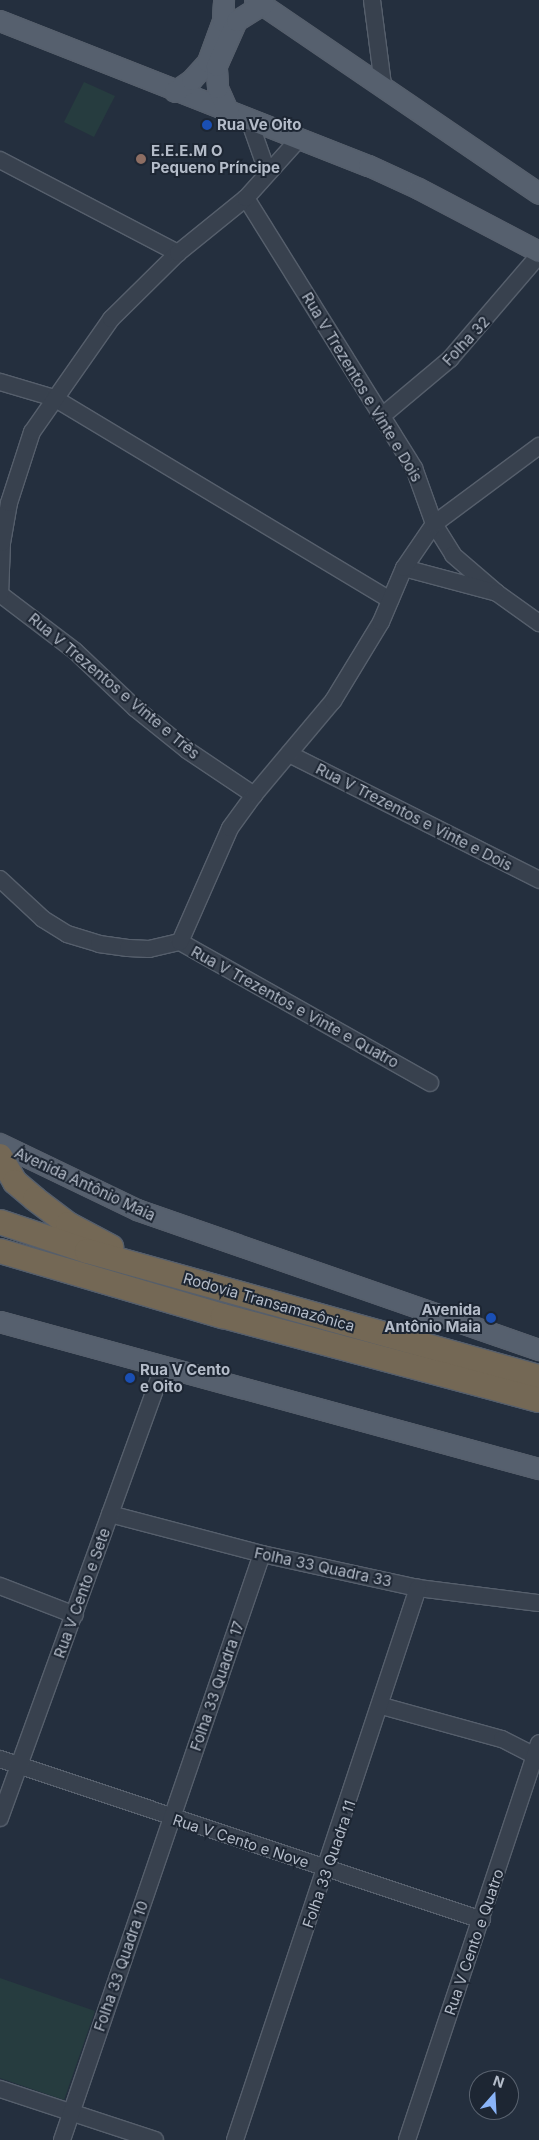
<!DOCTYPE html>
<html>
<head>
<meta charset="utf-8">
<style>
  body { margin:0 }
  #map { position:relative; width:539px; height:2140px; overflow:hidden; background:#242f3e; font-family:Inter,sans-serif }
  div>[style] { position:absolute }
  .green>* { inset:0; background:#263c3f }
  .roads { filter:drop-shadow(1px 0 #565f6c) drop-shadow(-1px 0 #565f6c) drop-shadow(0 1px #565f6c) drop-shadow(0 -1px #565f6c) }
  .minor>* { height:16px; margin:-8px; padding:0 8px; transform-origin:8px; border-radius:8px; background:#38414e }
  .major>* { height:20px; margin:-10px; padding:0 10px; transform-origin:10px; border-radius:10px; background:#56606e }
  .highway>* { height:24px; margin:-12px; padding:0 12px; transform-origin:12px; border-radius:12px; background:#746855 }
  .dots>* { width:14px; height:14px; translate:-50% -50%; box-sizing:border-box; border:2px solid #1d2633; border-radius:50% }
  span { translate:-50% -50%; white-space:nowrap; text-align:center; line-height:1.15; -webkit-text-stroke:4px #1d2633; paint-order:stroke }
  .poi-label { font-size:15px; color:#b4bcc9; font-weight:700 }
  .left { translate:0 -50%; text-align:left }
  .right { translate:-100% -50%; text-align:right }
  .street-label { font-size:15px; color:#b4bcc9 }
  .north { position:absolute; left:469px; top:2070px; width:50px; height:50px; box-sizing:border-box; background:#1d2633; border:1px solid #59626f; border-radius:50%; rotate:19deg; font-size:14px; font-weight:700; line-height:20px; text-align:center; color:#b4bcc9 }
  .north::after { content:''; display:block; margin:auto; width:18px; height:22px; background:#8ab4f8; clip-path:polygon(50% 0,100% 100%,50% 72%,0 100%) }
</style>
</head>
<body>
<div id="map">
  <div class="green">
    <i style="clip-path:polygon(84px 82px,115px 96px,94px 137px,64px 122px)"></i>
    <i style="clip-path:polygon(0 1978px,95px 2011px,64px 2100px,0 2078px)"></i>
  </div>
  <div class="roads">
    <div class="minor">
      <i style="left:372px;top:0;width:86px;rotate:82.6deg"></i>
      <i style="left:249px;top:120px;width:54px;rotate:70.6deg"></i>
      <i style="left:0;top:160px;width:201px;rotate:27.6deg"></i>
      <i style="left:246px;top:198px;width:318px;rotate:58.1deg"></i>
      <i style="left:414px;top:468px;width:59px;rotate:70.3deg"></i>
      <i style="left:434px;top:524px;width:36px;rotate:58deg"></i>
      <i style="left:453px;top:555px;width:58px;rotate:40.8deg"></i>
      <i style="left:0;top:382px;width:56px;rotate:16.5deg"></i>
      <i style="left:54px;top:398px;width:392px;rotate:31deg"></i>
      <i style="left:382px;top:416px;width:89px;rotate:-40deg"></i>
      <i style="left:450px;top:359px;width:137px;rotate:-49.4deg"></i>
      <i style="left:404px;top:568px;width:96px;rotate:15deg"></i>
      <i style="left:497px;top:593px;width:52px;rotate:35.5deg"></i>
      <i style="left:0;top:594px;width:94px;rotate:37.2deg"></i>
      <i style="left:75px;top:651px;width:83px;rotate:43.5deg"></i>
      <i style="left:135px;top:708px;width:67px;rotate:38.9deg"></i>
      <i style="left:187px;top:750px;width:81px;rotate:33.9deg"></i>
      <i style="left:0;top:596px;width:53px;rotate:-87.8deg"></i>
      <i style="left:2px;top:543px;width:41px;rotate:-80.1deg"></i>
      <i style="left:9px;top:503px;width:75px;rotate:-72.1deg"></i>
      <i style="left:32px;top:432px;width:138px;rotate:-55deg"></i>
      <i style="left:111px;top:319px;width:94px;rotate:-44.6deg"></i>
      <i style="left:178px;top:253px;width:87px;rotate:-39deg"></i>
      <i style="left:246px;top:198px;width:79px;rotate:-48.1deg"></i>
      <i style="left:289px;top:754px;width:280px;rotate:26.7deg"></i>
      <i style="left:0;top:879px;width:59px;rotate:42.9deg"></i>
      <i style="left:43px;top:919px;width:28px;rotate:32deg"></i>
      <i style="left:67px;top:934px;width:34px;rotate:17deg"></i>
      <i style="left:99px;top:944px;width:29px;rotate:8deg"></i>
      <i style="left:128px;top:948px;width:21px;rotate:3deg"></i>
      <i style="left:149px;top:949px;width:32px;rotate:-13deg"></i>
      <i style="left:180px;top:942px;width:287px;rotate:29.4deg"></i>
      <i style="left:180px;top:942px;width:124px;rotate:-66.3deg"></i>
      <i style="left:230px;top:828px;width:41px;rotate:-54deg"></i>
      <i style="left:254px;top:795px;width:123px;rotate:-50deg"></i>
      <i style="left:333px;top:701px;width:92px;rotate:-58.7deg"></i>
      <i style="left:381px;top:622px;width:59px;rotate:-66.9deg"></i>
      <i style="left:404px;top:568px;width:53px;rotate:-55.7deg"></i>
      <i style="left:434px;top:524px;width:131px;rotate:-36.6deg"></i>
      <i style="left:110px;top:1514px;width:157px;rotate:14.7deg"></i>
      <i style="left:262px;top:1554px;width:160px;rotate:12.3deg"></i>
      <i style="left:418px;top:1588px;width:122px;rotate:7.1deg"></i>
      <i style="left:0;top:1586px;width:80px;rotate:21.1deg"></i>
      <i style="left:382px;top:1706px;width:124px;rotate:15.4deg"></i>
      <i style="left:502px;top:1739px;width:42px;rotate:27.2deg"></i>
      <i style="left:0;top:1759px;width:508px;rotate:18.47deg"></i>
      <i style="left:0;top:1818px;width:479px;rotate:-70.1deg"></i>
      <i style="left:0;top:2089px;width:163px;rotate:18.2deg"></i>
      <i style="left:62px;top:2140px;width:619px;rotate:-71.16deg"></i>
      <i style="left:235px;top:2140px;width:582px;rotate:-71.66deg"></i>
      <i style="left:407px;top:2140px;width:418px;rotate:-71.6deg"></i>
    </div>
    <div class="major">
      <i style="left:255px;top:0;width:344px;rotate:34.3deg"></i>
      <i style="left:0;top:21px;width:396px;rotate:21.5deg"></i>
      <i style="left:369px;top:166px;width:55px;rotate:24.7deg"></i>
      <i style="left:419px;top:189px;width:136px;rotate:27.7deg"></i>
      <i style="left:175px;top:92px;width:21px;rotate:-35deg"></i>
      <i style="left:192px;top:80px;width:24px;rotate:-48deg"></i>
      <i style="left:208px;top:62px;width:44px;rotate:-69.9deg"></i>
      <i style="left:223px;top:21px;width:21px;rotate:-87deg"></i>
      <i style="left:229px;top:113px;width:27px;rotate:-114deg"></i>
      <i style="left:218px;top:88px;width:22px;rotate:-93deg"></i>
      <i style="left:217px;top:66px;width:49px;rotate:-66deg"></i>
      <i style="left:237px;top:21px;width:32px;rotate:-32deg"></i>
      <i style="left:0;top:1144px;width:152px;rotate:25.7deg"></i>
      <i style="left:137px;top:1210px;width:426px;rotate:19.2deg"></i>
      <i style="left:0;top:1322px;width:559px;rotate:15.26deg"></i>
    </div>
    <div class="highway">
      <i style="left:0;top:1156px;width:30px;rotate:60deg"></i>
      <i style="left:15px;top:1182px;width:26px;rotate:40deg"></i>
      <i style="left:35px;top:1199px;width:41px;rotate:37.1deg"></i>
      <i style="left:68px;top:1224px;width:49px;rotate:28.1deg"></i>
      <i style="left:0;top:1222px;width:92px;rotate:18.4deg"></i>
      <i style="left:87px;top:1251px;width:469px;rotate:15.6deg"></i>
      <i style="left:0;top:1251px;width:232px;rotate:16.3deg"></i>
      <i style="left:223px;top:1316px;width:327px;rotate:14.9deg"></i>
    </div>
  </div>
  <div class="dots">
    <i style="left:207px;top:125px;background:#1a4fb4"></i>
    <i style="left:141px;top:159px;background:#8d6e63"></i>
    <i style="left:491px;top:1318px;background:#1a4fb4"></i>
    <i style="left:130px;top:1378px;background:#1a4fb4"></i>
  </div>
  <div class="poi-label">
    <span class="left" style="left:217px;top:125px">Rua Ve Oito</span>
    <span class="left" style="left:151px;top:159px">E.E.E.M O<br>Pequeno Príncipe</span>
    <span class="right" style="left:481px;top:1318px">Avenida<br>Antônio Maia</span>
    <span class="left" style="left:140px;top:1378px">Rua V Cento<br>e Oito</span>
  </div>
  <div class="street-label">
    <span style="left:466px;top:341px;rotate:-47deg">Folha 32</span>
    <span style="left:362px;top:387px;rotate:59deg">Rua V Trezentos e Vinte e Dois</span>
    <span style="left:114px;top:686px;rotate:40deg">Rua V Trezentos e Vinte e Três</span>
    <span style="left:414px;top:817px;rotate:27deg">Rua V Trezentos e Vinte e Dois</span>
    <span style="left:295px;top:1007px;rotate:29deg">Rua V Trezentos e Vinte e Quatro</span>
    <span style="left:85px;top:1184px;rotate:25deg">Avenida Antônio Maia</span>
    <span style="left:269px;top:1302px;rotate:16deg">Rodovia Transamazônica</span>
    <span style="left:323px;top:1567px;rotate:12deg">Folha 33 Quadra 33</span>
    <span style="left:82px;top:1593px;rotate:-70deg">Rua V Cento e Sete</span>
    <span style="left:217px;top:1686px;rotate:-71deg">Folha 33 Quadra 17</span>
    <span style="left:241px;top:1841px;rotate:18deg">Rua V Cento e Nove</span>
    <span style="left:329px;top:1864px;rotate:-71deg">Folha 33 Quadra 11</span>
    <span style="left:474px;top:1942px;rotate:-71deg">Rua V Cento e Quatro</span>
    <span style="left:121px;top:1966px;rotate:-71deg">Folha 33 Quadra 10</span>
  </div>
  <div class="north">N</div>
</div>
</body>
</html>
